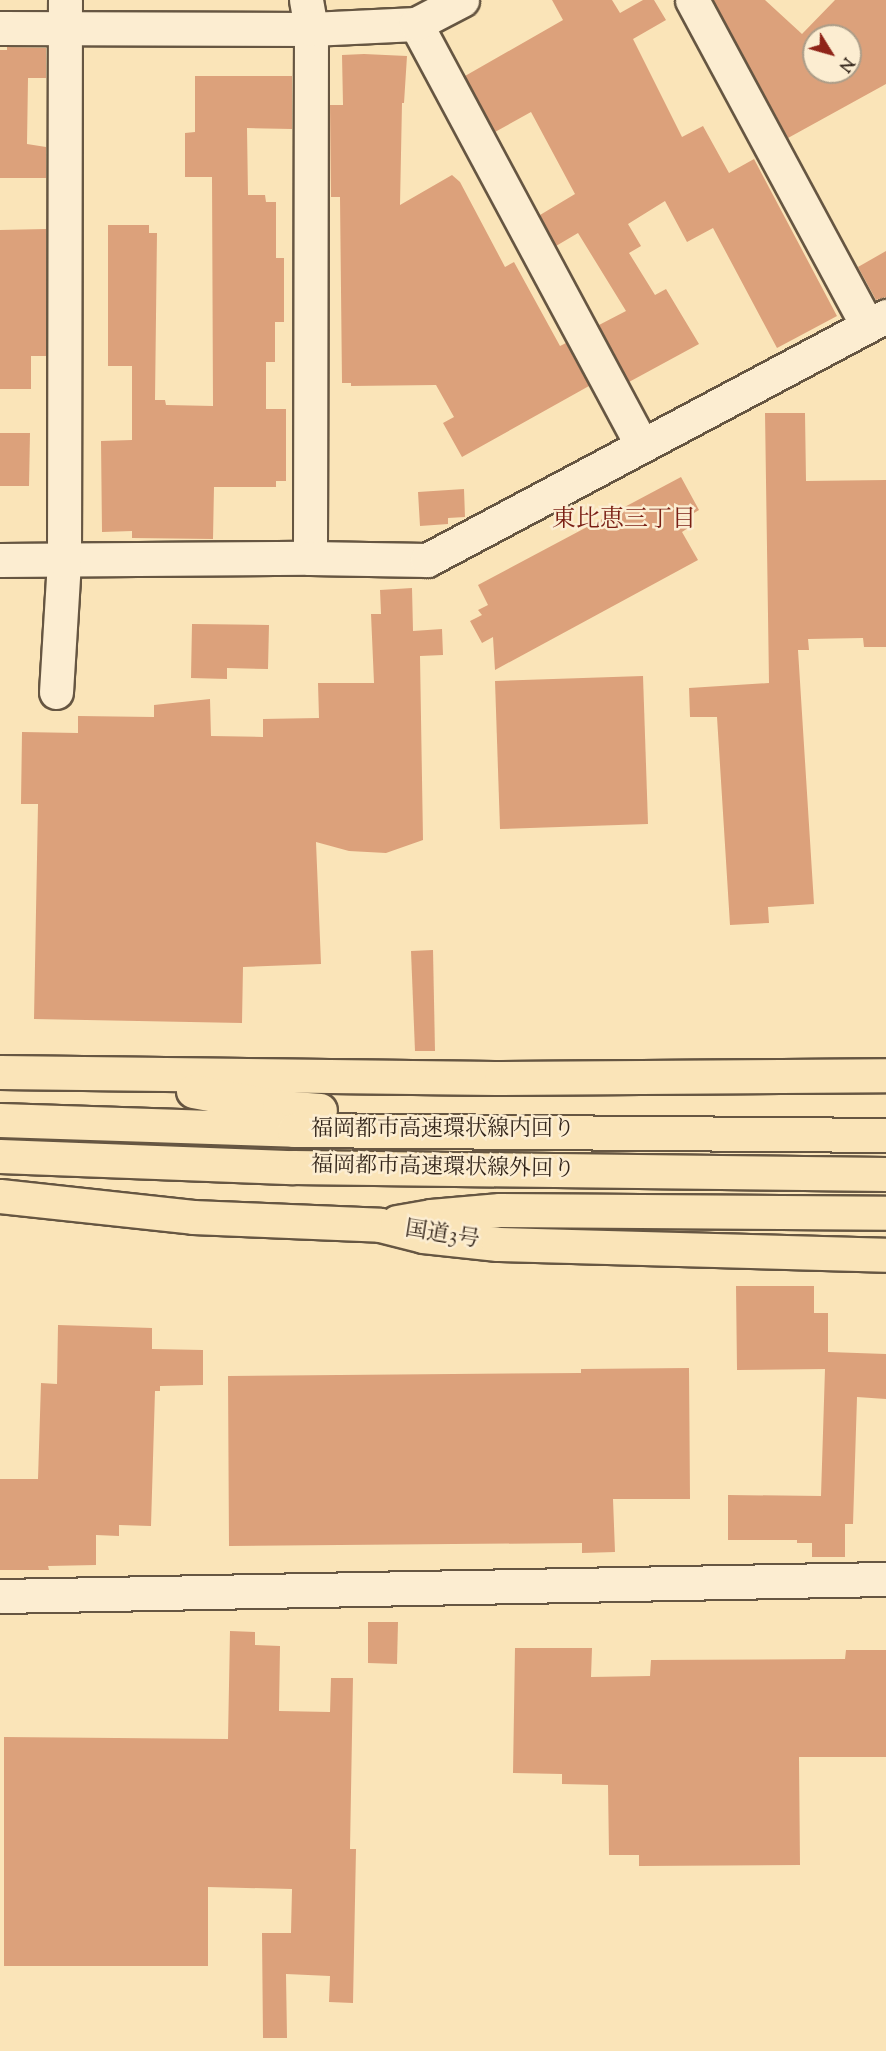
<!DOCTYPE html>
<html>
<head>
<meta charset="utf-8">
<style>
  body { margin:0 }
  #map { position:relative; width:886px; height:2051px; overflow:hidden; background:#fae4b8; font-family:"Sorts Mill Goudy","Noto Serif JP",serif }
  div>[style] { position:absolute }
  .building>* { inset:0; background:#dca17b }
  .roads { filter:drop-shadow(2px 0 #665642) drop-shadow(-2px 0 #665642) drop-shadow(0 2px #665642) drop-shadow(0 -2px #665642) }
  .minor>* { height:33px; margin:-16.5px; padding:0 16.5px; transform-origin:16.5px; border-radius:16.5px; background:#fcedd1 }
  .highway>* { height:33px; margin:-16.5px; padding:0 16.5px; transform-origin:16.5px; border-radius:16.5px; background:#fae4b8 }
  span { translate:-50% -50%; white-space:nowrap; text-align:center; line-height:1.15; -webkit-text-stroke:5px #fcedd1; paint-order:stroke }
  .street-label { font-size:22px; color:#34261b }
  .neighbourhood-label { font-size:24px; color:#7a1f14 }
  .north { position:absolute; left:802px; top:24px; width:60px; height:60px; box-sizing:border-box; background:#fcedd1; border:2px solid #ac9d88; border-radius:50%; rotate:127deg; font-size:16px; font-weight:700; line-height:24px; text-align:center; color:#34261b }
  .north::after { content:''; display:block; margin:auto; width:21px; height:27px; background:#8f2418; clip-path:polygon(50% 0,100% 100%,50% 72%,0 100%) }
</style>
</head>
<body>
<div id="map">
  <div class="building">
    <i style="clip-path:polygon(552px 0,612px 0,620px 13px,643px 0,654px 0,666px 20px,633px 39px,682px 137px,703px 126px,729px 173px,754px 159px,837px 316px,777px 348px,713px 228px,687px 242px,665px 201px,628px 224px,641px 246px,629px 253px,655px 295px,666px 289px,699px 344px,629px 382px,599px 325px,626px 311px,578px 233px,556px 246px,540px 215px,575px 194px,531px 112px,495px 132px,465px 76px,563px 20px)"></i>
    <i style="clip-path:polygon(evenodd,713px 0,765px 0,802px 34px,835px 0,886px 0,886px 84px,788px 138px,713px 0,814px 36px,850px 36px,850px 72px,814px 72px,814px 36px)"></i>
    <i style="clip-path:polygon(7px 47px,46px 48px,46px 78px,28px 78px,27px 144px,46px 147px,46px 178px,0 178px,0 50px,7px 50px)"></i>
    <i style="clip-path:polygon(364px 54px,407px 56px,404px 103px,402px 103px,400px 205px,452px 175px,460px 182px,505px 267px,514px 262px,560px 346px,566px 343px,589px 386px,462px 457px,443px 423px,454px 417px,436px 385px,351px 386px,351px 383px,342px 383px,340px 197px,331px 197px,330px 105px,343px 105px,342px 55px)"></i>
    <i style="clip-path:polygon(195px 76px,292px 76px,292px 129px,247px 128px,248px 195px,265px 195px,266px 202px,276px 202px,276px 258px,284px 258px,284px 322px,275px 322px,275px 362px,266px 362px,266px 409px,286px 409px,286px 481px,276px 481px,276px 487px,214px 487px,213px 539px,132px 538px,132px 531px,102px 532px,101px 441px,132px 440px,132px 366px,108px 366px,108px 225px,149px 225px,149px 233px,157px 233px,155px 400px,165px 400px,166px 405px,213px 406px,212px 177px,185px 177px,185px 133px,195px 132px)"></i>
    <i style="clip-path:polygon(46px 229px,46px 356px,31px 356px,31px 389px,0 389px,0 230px)"></i>
    <i style="clip-path:polygon(886px 251px,886px 297px,876px 300px,858px 267px)"></i>
    <i style="clip-path:polygon(765px 413px,805px 413px,806px 481px,886px 480px,886px 647px,864px 647px,863px 638px,808px 639px,809px 650px,798px 650px,814px 904px,768px 907px,769px 923px,730px 925px,717px 717px,690px 717px,689px 688px,769px 683px)"></i>
    <i style="clip-path:polygon(0 433px,30px 433px,29px 486px,0 486px)"></i>
    <i style="clip-path:polygon(681px 477px,699px 510px,684px 519px,688px 528px,682px 532px,698px 560px,495px 670px,493px 637px,482px 643px,470px 621px,482px 615px,478px 610px,488px 605px,478px 585px)"></i>
    <i style="clip-path:polygon(464px 489px,465px 517px,448px 518px,448px 524px,420px 526px,418px 492px)"></i>
    <i style="clip-path:polygon(412px 588px,413px 631px,442px 629px,443px 655px,420px 656px,423px 840px,386px 853px,349px 851px,316px 842px,321px 964px,243px 967px,242px 1023px,34px 1019px,38px 804px,21px 804px,22px 732px,78px 733px,78px 716px,154px 717px,154px 705px,210px 699px,211px 736px,263px 737px,263px 719px,319px 718px,318px 683px,374px 683px,371px 614px,381px 614px,380px 590px)"></i>
    <i style="clip-path:polygon(192px 624px,269px 625px,268px 669px,227px 668px,227px 679px,191px 678px)"></i>
    <i style="clip-path:polygon(643px 676px,648px 824px,500px 829px,495px 681px)"></i>
    <i style="clip-path:polygon(433px 950px,435px 1051px,415px 1051px,411px 951px)"></i>
    <i style="clip-path:polygon(736px 1286px,814px 1286px,814px 1313px,828px 1313px,828px 1352px,886px 1354px,886px 1399px,857px 1397px,853px 1524px,845px 1524px,845px 1557px,812px 1557px,812px 1543px,797px 1543px,797px 1540px,728px 1540px,728px 1495px,821px 1496px,825px 1369px,737px 1370px)"></i>
    <i style="clip-path:polygon(58px 1325px,152px 1328px,152px 1349px,203px 1350px,203px 1385px,160px 1386px,160px 1391px,155px 1391px,151px 1526px,119px 1525px,119px 1536px,96px 1535px,96px 1565px,48px 1566px,49px 1570px,0 1570px,0 1479px,38px 1479px,41px 1383px,57px 1384px)"></i>
    <i style="clip-path:polygon(689px 1368px,690px 1499px,613px 1499px,615px 1552px,582px 1553px,582px 1543px,229px 1546px,228px 1376px,581px 1373px,581px 1369px)"></i>
    <i style="clip-path:polygon(368px 1622px,398px 1622px,397px 1664px,368px 1663px)"></i>
    <i style="clip-path:polygon(230px 1631px,255px 1632px,255px 1645px,280px 1646px,279px 1711px,330px 1712px,331px 1678px,353px 1678px,350px 1849px,356px 1849px,353px 2003px,329px 2002px,330px 1976px,286px 1974px,287px 2038px,263px 2038px,262px 1933px,291px 1933px,292px 1889px,208px 1887px,208px 1966px,4px 1966px,4px 1737px,228px 1739px)"></i>
    <i style="clip-path:polygon(515px 1648px,592px 1648px,591px 1677px,650px 1676px,651px 1660px,845px 1659px,846px 1650px,886px 1650px,886px 1757px,799px 1757px,800px 1865px,639px 1866px,639px 1855px,609px 1855px,608px 1785px,562px 1784px,562px 1774px,513px 1773px)"></i>
  </div>
  <div class="roads">
    <div class="minor">
      <i style="left:306px;top:0;width:29px;rotate:80deg"></i>
      <i style="left:311px;top:29px;width:529px;rotate:90.11deg"></i>
      <i style="left:692px;top:0;width:369px;rotate:61.7deg"></i>
      <i style="left:416px;top:24px;width:476px;rotate:61.8deg"></i>
      <i style="left:0;top:28px;width:311px;rotate:0.2deg"></i>
      <i style="left:311px;top:29px;width:105px;rotate:-2.7deg"></i>
      <i style="left:416px;top:24px;width:52px;rotate:-27.6deg"></i>
      <i style="left:0;top:560px;width:310px;rotate:-0.4deg"></i>
      <i style="left:310px;top:558px;width:117px;rotate:1deg"></i>
      <i style="left:427px;top:560px;width:520px;rotate:-27.99deg"></i>
      <i style="left:56px;top:692px;width:132px;rotate:-86.5deg"></i>
      <i style="left:64px;top:560px;width:560px;rotate:-89.9deg"></i>
      <i style="left:0;top:1596px;width:886px;rotate:-1.1deg"></i>
    </div>
    <div class="highway">
      <i style="left:0;top:1072px;width:501px;rotate:0.69deg"></i>
      <i style="left:501px;top:1078px;width:385px;rotate:-0.4deg"></i>
      <i style="left:193px;top:1091px;width:87px;rotate:10.5deg"></i>
      <i style="left:279px;top:1107px;width:41px;rotate:4.2deg"></i>
      <i style="left:0;top:1120px;width:294px;rotate:1.9deg"></i>
      <i style="left:294px;top:1130px;width:592px;rotate:0.48deg"></i>
      <i style="left:0;top:1156px;width:293px;rotate:2.2deg"></i>
      <i style="left:293px;top:1167px;width:593px;rotate:0.68deg"></i>
      <i style="left:0;top:1196px;width:194px;rotate:6.2deg"></i>
      <i style="left:193px;top:1217px;width:187px;rotate:2.4deg"></i>
      <i style="left:380px;top:1225px;width:44px;rotate:14.3deg"></i>
      <i style="left:423px;top:1236px;width:75px;rotate:6.1deg"></i>
      <i style="left:498px;top:1244px;width:388px;rotate:1.6deg"></i>
      <i style="left:397px;top:1222px;width:35px;rotate:-10deg"></i>
      <i style="left:431px;top:1216px;width:69px;rotate:-5deg"></i>
      <i style="left:500px;top:1210px;width:386px;rotate:0.4deg"></i>
    </div>
  </div>
  <div class="street-label">
    <span style="left:443px;top:1131px">福岡都市高速環状線内回り</span>
    <span style="left:443px;top:1169px;rotate:1deg">福岡都市高速環状線外回り</span>
    <span style="left:442px;top:1236px;rotate:9deg">国道3号</span>
  </div>
  <div class="neighbourhood-label">
    <span style="left:624px;top:521px">東比恵三丁目</span>
  </div>
  <div class="north">N</div>
</div>
</body>
</html>
